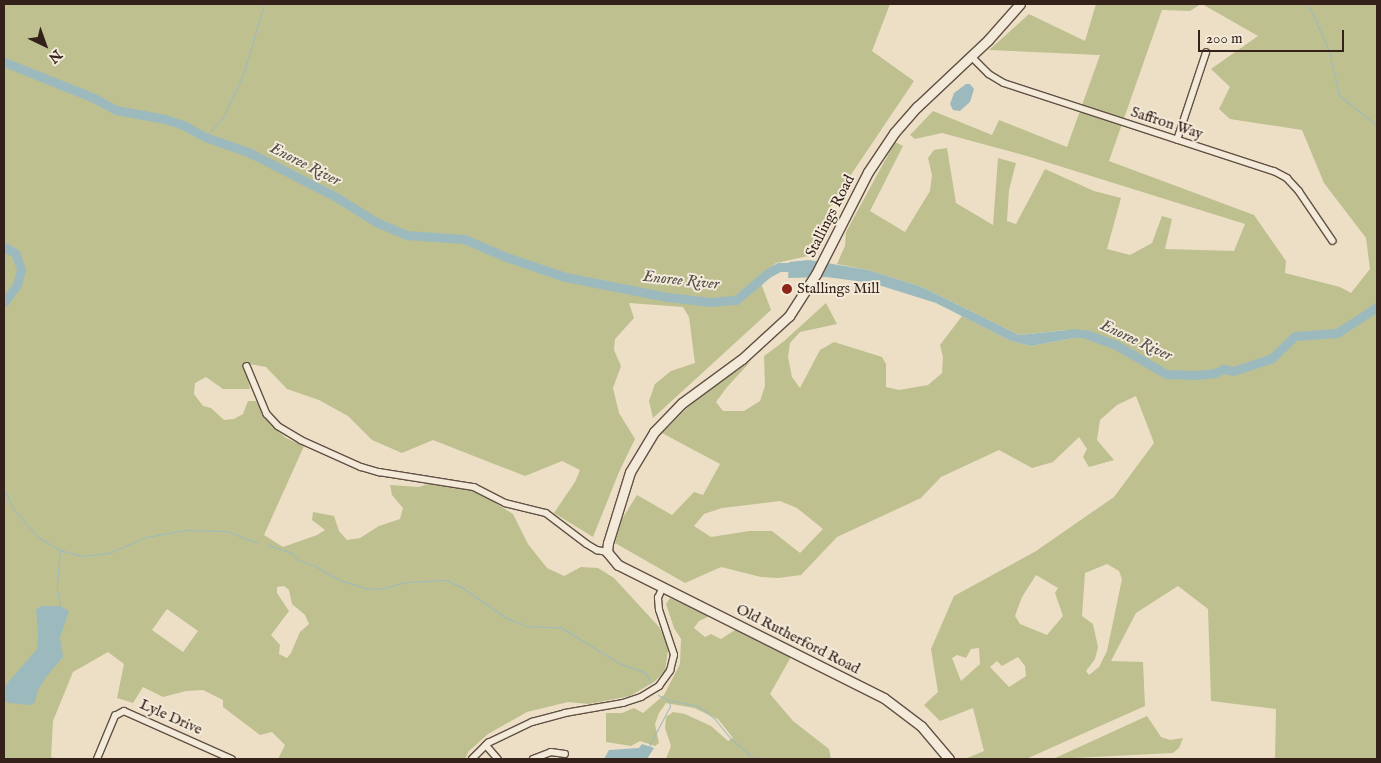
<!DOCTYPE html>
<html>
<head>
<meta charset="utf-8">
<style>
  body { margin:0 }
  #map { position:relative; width:1381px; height:763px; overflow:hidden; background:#ecdfc5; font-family:"IM FELL English",serif }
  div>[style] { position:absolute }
  .green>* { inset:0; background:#bec090 }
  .water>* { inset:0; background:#9cbabe }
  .stream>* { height:1px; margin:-0.5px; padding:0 0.5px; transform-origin:0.5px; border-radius:0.5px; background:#9cbabe }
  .river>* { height:9px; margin:-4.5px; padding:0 4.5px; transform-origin:4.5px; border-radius:4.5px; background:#9cbabe }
  .roads { filter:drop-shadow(1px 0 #625045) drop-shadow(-1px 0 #625045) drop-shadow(0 1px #625045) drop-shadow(0 -1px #625045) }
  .street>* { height:5.5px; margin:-2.75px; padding:0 2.75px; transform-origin:2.75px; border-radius:2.75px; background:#f3ead9 }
  .secondary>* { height:9px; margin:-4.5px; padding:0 4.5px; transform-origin:4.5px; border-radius:4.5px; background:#f3ead9 }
  .dots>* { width:14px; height:14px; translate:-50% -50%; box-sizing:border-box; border:2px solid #f3ead9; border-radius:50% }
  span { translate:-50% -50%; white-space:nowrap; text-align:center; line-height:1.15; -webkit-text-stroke:4px #f3ead9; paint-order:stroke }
  .street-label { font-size:15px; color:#34211a }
  .poi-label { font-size:15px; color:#34211a }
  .left { translate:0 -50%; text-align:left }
  .water-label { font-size:16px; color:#534f4b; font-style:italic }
  .frame { position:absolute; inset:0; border:5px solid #34211a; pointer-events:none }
  .north { position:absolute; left:20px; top:20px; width:50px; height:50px; -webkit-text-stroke:4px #f3ead9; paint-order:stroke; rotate:138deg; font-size:14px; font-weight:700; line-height:20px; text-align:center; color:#34211a }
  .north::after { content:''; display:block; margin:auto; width:18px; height:22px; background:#34211a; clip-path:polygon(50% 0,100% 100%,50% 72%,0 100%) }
  .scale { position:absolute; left:1198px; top:30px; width:146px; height:22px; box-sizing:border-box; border:2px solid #34211a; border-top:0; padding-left:6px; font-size:15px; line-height:18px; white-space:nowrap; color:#34211a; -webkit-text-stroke:4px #f3ead9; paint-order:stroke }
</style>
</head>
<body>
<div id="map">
  <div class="green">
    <i style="clip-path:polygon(evenodd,4px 4px,890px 4px,872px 51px,914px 81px,834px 200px,808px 256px,776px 263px,759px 278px,771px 310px,653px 418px,649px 401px,655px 384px,671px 371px,695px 363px,689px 317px,683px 307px,629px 303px,634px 318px,615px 339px,614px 350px,621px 366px,613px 388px,619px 413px,635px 439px,619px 472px,593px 537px,554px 513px,575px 482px,580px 470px,562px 461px,525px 476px,433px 440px,402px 453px,372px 440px,348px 416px,319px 400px,287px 389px,266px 367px,244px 363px,250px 389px,223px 389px,206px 377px,195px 383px,194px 394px,203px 406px,211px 408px,224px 420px,234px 419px,243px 414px,248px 401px,256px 401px,271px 425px,286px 438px,304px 446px,264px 535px,283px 547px,317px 535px,325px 530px,312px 520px,313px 512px,334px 516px,339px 531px,347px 540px,360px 538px,379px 526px,400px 519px,403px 508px,392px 495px,390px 485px,419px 487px,431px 483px,466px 488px,489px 499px,513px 514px,528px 544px,547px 568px,564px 576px,581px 567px,598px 568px,614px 578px,659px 627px,665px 638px,668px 650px,665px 671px,654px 682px,630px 696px,589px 704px,568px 702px,527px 712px,488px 734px,469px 751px,465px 759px,278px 759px,285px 745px,272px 732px,260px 735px,223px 707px,223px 700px,203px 690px,186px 691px,163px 697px,143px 687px,133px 703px,117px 698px,124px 664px,108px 652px,73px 672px,53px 721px,51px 757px,56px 759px,4px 759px,4px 4px,284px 586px,289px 590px,292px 604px,305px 615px,309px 624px,300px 632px,291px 653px,287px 658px,279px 654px,280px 645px,271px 635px,289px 611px,277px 593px,277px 587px,284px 586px,4px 4px,167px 609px,198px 631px,183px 652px,152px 630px,167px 609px)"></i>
    <i style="clip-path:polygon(evenodd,1096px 4px,1201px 4px,1190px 11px,1162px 10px,1109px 161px,1254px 215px,1286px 261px,1285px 273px,1340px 287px,1351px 293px,1370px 269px,1366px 238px,1324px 183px,1302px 130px,1230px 119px,1219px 109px,1230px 87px,1211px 69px,1258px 36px,1202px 4px,1377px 4px,1377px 759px,1275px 759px,1276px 709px,1211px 701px,1208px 609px,1178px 586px,1136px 613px,1111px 661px,1143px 662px,1145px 706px,1026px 759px,965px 759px,984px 751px,973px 708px,940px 721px,924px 705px,938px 692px,931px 649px,954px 596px,1036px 551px,1114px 497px,1154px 443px,1136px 396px,1117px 405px,1100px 420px,1097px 440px,1114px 460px,1089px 467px,1083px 457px,1087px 449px,1079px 437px,1053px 462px,1032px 468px,999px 450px,941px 477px,921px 498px,837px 537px,801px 575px,778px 578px,761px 577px,721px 567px,685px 583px,615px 543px,622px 519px,637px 495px,672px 515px,694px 492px,703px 495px,720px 464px,662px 433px,696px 399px,751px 361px,727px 387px,716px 402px,723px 411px,744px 411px,760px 401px,765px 386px,764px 356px,783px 342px,826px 303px,837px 324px,800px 332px,790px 343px,788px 357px,792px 377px,800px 388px,820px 350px,834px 342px,882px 357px,886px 364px,886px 387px,899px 390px,928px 385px,942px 373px,943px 357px,940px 345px,962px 316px,1011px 341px,1031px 346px,1074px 338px,1095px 338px,1065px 330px,1019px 335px,922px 287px,868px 270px,837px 264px,845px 246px,846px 232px,895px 142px,903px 146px,870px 211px,905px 232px,930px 191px,932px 175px,928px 158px,934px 150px,947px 148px,956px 203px,993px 225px,998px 158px,1016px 163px,1009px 190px,1007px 221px,1016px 224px,1045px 169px,1094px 191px,1121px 198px,1107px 249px,1130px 255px,1152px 243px,1162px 216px,1172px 219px,1165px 249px,1234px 251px,1245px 224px,1027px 156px,942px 133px,915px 139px,910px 135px,933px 111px,992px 135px,999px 120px,1067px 147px,1100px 55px,989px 50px,1029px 14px,1085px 41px,1096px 4px,780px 501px,797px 508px,823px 529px,800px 553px,772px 531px,749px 531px,711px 537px,694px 526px,704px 514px,722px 508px,780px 501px,1096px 4px,1107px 564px,1119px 571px,1122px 579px,1107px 651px,1099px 667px,1089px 675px,1086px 671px,1095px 659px,1098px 647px,1093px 624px,1082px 616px,1085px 573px,1107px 564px,1096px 4px,1036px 575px,1058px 588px,1055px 593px,1063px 616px,1047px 635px,1020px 624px,1015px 616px,1022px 597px,1036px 575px,1096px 4px,979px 648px,980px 664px,961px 681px,952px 658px,957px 655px,966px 658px,971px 649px,979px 648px,1096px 4px,1018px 657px,1025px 666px,1026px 676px,1009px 687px,990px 667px,997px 661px,1002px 666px,1018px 657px)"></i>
    <i style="clip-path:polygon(670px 598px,710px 616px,699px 621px,694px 628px,705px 637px,711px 634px,721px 639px,735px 630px,747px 632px,792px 655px,770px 694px,793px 721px,829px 749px,831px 759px,666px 759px,671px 746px,665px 728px,666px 717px,673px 712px,685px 714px,711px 726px,728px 741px,733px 738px,718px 719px,694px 708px,666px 703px,659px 713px,655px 724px,659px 743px,655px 746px,640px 741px,631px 746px,606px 742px,606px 713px,622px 713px,634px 708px,643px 713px,664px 695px,680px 664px,681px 639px,674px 628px,666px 604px)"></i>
    <i style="clip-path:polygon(1147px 716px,1161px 737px,1170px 740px,1183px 738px,1179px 748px,1173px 753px,1053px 759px)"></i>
  </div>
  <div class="water">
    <i style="clip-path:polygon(966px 84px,970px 84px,974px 89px,970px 102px,960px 111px,953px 110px,950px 104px,954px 93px)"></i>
    <i style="clip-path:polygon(809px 260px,868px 270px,922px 287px,1019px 335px,1077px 329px,1085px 331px,1096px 338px,1074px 338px,1031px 346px,1011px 341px,936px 303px,872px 283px,826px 277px,788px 278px,789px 262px)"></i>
    <i style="clip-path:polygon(42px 606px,60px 606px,69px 611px,60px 638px,63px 657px,46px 677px,38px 690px,35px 702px,31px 705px,9px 703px,4px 701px,4px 687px,37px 649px,38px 634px,36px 610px)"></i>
    <i style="clip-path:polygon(642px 744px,654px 748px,647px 759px,604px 759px,609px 750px,639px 748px)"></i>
  </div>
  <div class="stream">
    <i style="left:1308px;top:4px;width:51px;rotate:65.9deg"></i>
    <i style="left:1329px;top:51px;width:45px;rotate:77.2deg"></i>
    <i style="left:1339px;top:95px;width:49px;rotate:39.2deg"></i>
    <i style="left:205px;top:137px;width:26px;rotate:-47deg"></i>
    <i style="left:223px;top:118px;width:51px;rotate:-65.5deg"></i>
    <i style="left:244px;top:72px;width:71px;rotate:-73.6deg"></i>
    <i style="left:4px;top:489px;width:22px;rotate:66deg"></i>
    <i style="left:13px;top:509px;width:38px;rotate:48deg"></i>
    <i style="left:38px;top:537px;width:26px;rotate:31deg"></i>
    <i style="left:60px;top:550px;width:22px;rotate:16deg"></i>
    <i style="left:81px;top:556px;width:28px;rotate:-6deg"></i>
    <i style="left:109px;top:553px;width:40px;rotate:-23.4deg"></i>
    <i style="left:146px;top:537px;width:39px;rotate:-10deg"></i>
    <i style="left:184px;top:530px;width:42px;rotate:1.4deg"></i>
    <i style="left:226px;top:531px;width:33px;rotate:21deg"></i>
    <i style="left:268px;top:545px;width:25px;rotate:18deg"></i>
    <i style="left:292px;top:553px;width:9px;rotate:49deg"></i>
    <i style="left:298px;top:560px;width:18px;rotate:19deg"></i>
    <i style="left:315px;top:566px;width:28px;rotate:30deg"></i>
    <i style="left:339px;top:580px;width:30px;rotate:17deg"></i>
    <i style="left:368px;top:589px;width:16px;rotate:-4deg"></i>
    <i style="left:384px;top:588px;width:24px;rotate:-15deg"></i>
    <i style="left:407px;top:582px;width:39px;rotate:-3deg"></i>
    <i style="left:446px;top:580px;width:19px;rotate:25deg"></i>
    <i style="left:463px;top:588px;width:52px;rotate:34.9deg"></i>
    <i style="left:506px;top:618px;width:22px;rotate:21deg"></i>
    <i style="left:527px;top:626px;width:35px;rotate:3deg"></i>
    <i style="left:562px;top:628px;width:67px;rotate:31.6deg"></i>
    <i style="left:619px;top:663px;width:29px;rotate:20deg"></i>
    <i style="left:646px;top:673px;width:11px;rotate:68deg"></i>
    <i style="left:60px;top:550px;width:38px;rotate:95deg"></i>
    <i style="left:57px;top:588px;width:18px;rotate:81deg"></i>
    <i style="left:658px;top:695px;width:12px;rotate:24deg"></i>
    <i style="left:669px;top:700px;width:30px;rotate:12deg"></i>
    <i style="left:698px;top:706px;width:20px;rotate:37deg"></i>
    <i style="left:714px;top:718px;width:26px;rotate:51deg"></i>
    <i style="left:730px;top:738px;width:32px;rotate:41deg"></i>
    <i style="left:649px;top:746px;width:45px;rotate:-62.3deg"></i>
    <i style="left:670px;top:706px;width:5px;rotate:-101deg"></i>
  </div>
  <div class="river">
    <i style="left:4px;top:62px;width:97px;rotate:21.8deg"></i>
    <i style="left:94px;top:98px;width:25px;rotate:29deg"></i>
    <i style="left:116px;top:110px;width:50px;rotate:10.4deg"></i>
    <i style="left:165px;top:119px;width:21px;rotate:19deg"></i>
    <i style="left:185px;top:126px;width:23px;rotate:29deg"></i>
    <i style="left:205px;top:137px;width:46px;rotate:19.2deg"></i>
    <i style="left:248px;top:152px;width:99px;rotate:27.1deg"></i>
    <i style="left:336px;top:197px;width:47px;rotate:32deg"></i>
    <i style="left:376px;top:222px;width:34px;rotate:23deg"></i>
    <i style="left:407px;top:235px;width:57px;rotate:4deg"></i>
    <i style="left:464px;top:239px;width:46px;rotate:23.2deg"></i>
    <i style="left:506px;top:257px;width:62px;rotate:18.7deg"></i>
    <i style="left:565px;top:277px;width:104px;rotate:11.1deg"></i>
    <i style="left:667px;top:297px;width:44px;rotate:6.5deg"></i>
    <i style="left:711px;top:302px;width:25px;rotate:-5deg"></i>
    <i style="left:736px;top:300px;width:42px;rotate:-40.2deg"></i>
    <i style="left:768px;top:273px;width:13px;rotate:-29deg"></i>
    <i style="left:779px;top:267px;width:20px"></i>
    <i style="left:4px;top:247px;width:13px;rotate:29deg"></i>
    <i style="left:15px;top:253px;width:17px;rotate:69deg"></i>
    <i style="left:21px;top:269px;width:16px;rotate:104deg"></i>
    <i style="left:17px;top:285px;width:21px;rotate:127deg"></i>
    <i style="left:1086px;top:334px;width:32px;rotate:20deg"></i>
    <i style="left:1116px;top:345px;width:58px;rotate:30.1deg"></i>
    <i style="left:1166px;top:374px;width:31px;rotate:2deg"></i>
    <i style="left:1197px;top:375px;width:18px;rotate:-6deg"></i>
    <i style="left:1215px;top:373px;width:9px;rotate:-27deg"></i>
    <i style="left:1223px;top:369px;width:10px;rotate:11deg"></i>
    <i style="left:1233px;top:371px;width:40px;rotate:-18deg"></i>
    <i style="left:1271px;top:359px;width:33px;rotate:-44deg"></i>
    <i style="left:1295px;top:336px;width:42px;rotate:-4.1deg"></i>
    <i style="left:1337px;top:333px;width:48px;rotate:-33deg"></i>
  </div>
  <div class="roads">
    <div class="street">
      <i style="left:971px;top:56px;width:25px;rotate:45deg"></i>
      <i style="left:989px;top:74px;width:17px;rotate:31deg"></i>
      <i style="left:1004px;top:83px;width:284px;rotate:18.1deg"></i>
      <i style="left:1274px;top:171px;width:15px;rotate:28deg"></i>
      <i style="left:1287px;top:178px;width:18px;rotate:47deg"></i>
      <i style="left:1299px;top:191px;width:60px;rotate:55.8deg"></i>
      <i style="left:1177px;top:140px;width:92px;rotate:-71.6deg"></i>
      <i style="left:247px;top:366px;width:52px;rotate:67.4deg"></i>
      <i style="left:267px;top:414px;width:16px;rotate:47deg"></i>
      <i style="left:278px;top:426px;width:27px;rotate:31deg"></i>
      <i style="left:301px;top:440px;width:66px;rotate:24.2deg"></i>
      <i style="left:361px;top:467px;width:19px;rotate:16deg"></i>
      <i style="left:379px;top:472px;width:96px;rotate:9deg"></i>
      <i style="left:474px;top:487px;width:35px;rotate:27deg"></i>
      <i style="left:505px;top:503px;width:42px;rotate:13.7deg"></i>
      <i style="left:546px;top:513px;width:51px;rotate:37.1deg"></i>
      <i style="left:587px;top:544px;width:12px;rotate:31deg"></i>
      <i style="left:597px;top:550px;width:10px;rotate:11deg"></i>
      <i style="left:486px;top:745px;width:18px;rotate:49deg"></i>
      <i style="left:97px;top:759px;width:47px;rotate:-67.3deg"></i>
      <i style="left:115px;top:716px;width:10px;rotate:-29deg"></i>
      <i style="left:124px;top:711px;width:118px;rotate:24deg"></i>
      <i style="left:472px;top:759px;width:23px;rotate:-45deg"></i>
      <i style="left:488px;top:743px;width:49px;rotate:-25.5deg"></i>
      <i style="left:532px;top:722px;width:34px;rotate:-15deg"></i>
      <i style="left:565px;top:713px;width:59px;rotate:-9.8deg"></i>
      <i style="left:623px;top:703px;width:19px;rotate:-18deg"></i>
      <i style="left:641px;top:697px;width:21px;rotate:-31deg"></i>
      <i style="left:659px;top:686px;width:19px;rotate:-54deg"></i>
      <i style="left:670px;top:671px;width:16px;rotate:-76deg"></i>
      <i style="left:674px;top:655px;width:47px;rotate:-108.4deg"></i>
      <i style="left:659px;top:610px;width:12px;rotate:-95deg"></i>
      <i style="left:658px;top:598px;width:12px;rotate:-66deg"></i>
      <i style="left:533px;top:759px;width:19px;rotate:-21deg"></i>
      <i style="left:551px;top:752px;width:14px;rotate:8deg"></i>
    </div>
    <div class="secondary">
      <i style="left:949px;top:759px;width:43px;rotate:-130.3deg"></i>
      <i style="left:921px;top:726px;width:46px;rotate:-142.9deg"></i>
      <i style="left:884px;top:698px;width:297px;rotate:-153.4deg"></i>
      <i style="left:618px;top:565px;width:17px;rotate:-130deg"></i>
      <i style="left:607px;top:552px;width:9px;rotate:-84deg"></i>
      <i style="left:608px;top:543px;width:74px;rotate:-72.8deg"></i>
      <i style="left:630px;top:472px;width:47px;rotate:-59deg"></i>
      <i style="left:654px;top:432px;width:40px;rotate:-46deg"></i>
      <i style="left:682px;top:403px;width:74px;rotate:-36.3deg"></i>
      <i style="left:742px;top:359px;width:64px;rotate:-42.5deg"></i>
      <i style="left:789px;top:316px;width:50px;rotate:-57.3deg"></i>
      <i style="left:816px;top:274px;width:114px;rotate:-63deg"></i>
      <i style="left:868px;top:172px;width:47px;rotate:-56.3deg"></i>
      <i style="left:894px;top:133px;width:35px;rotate:-49deg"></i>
      <i style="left:917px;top:107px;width:98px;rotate:-43.3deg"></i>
      <i style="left:988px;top:40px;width:48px;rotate:-48.4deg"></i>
    </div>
  </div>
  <div class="dots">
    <i style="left:787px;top:289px;background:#8f2418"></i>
  </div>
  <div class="street-label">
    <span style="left:1167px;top:123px;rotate:18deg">Saffron Way</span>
    <span style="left:830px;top:216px;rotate:-63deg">Stallings Road</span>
    <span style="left:798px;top:639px;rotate:27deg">Old Rutherford Road</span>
    <span style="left:171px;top:717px;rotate:24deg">Lyle Drive</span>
  </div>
  <div class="poi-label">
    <span class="left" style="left:797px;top:289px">Stallings Mill</span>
  </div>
  <div class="water-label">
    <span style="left:305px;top:165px;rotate:27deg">Enoree River</span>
    <span style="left:681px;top:281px;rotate:6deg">Enoree River</span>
    <span style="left:1136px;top:341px;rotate:25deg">Enoree River</span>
  </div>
  <div class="frame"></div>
  <div class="north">N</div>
  <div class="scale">200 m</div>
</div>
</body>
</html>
